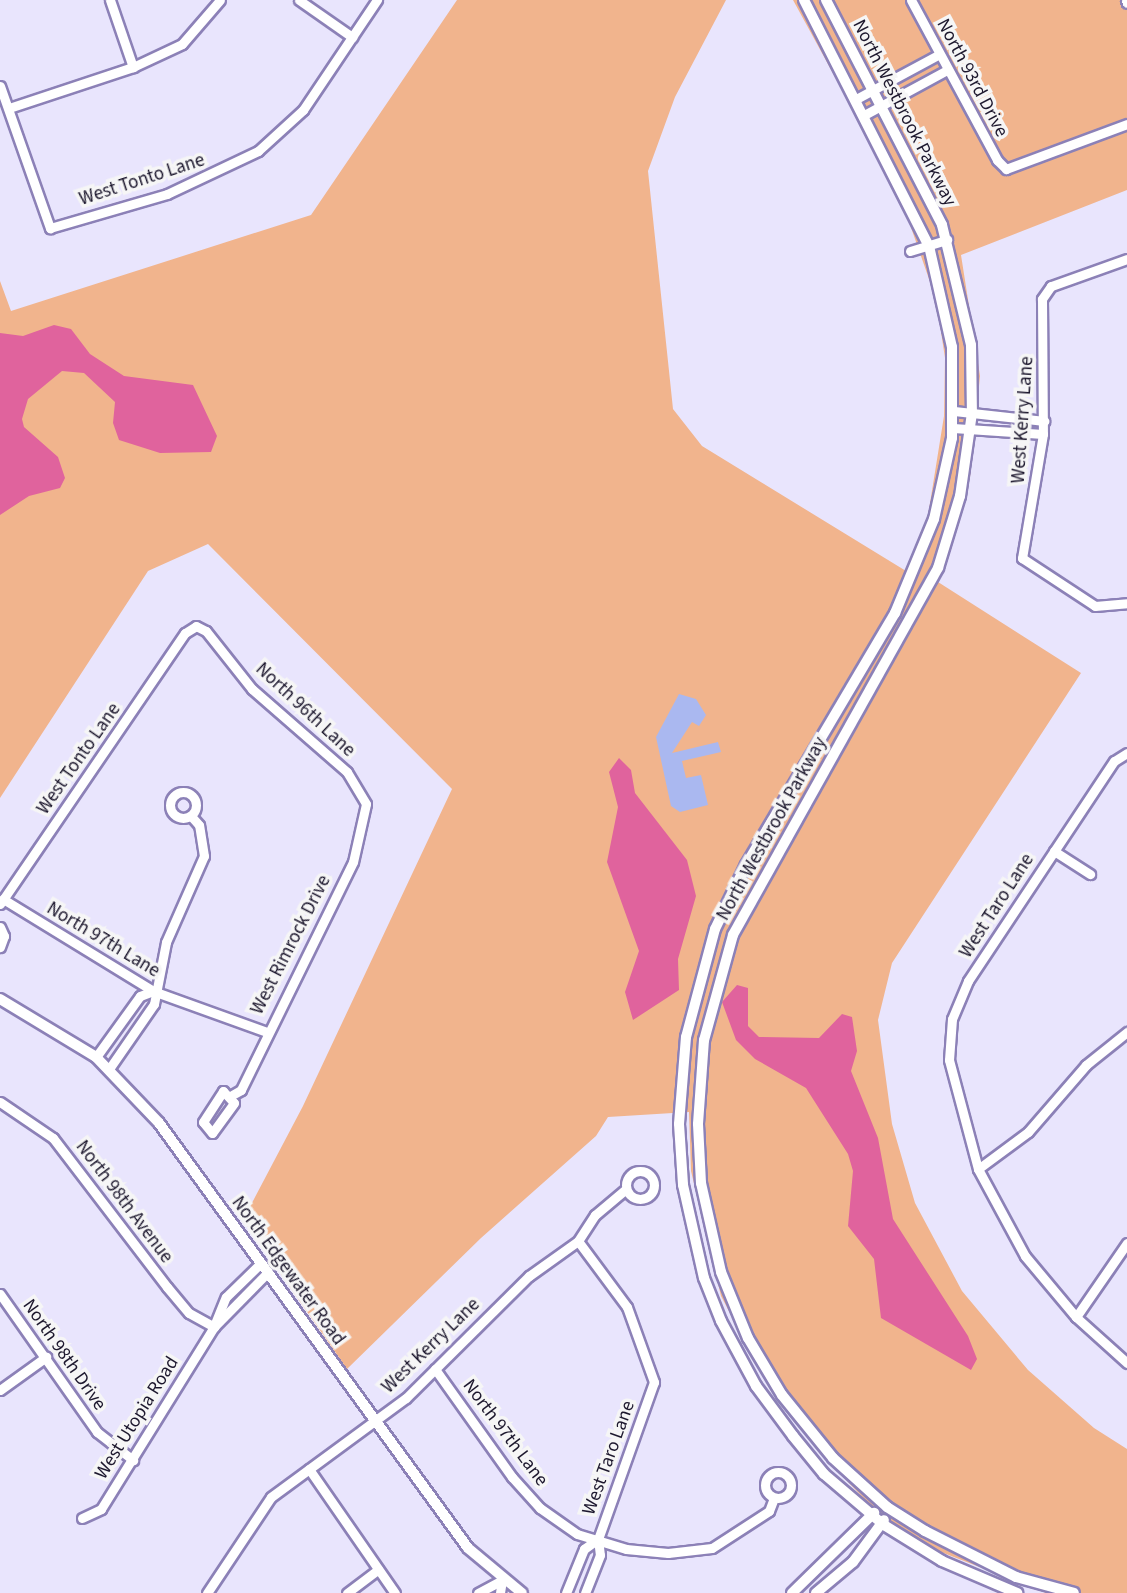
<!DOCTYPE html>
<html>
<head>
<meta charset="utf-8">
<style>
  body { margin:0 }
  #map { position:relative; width:1127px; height:1593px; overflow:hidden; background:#e9e5fd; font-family:"Source Sans 3",sans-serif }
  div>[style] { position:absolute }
  .green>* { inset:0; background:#f1b48d }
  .water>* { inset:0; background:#e0639d }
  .building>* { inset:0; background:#aab8f0 }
  .roads { filter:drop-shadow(2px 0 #8c81b7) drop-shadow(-2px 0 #8c81b7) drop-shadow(0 2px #8c81b7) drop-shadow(0 -2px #8c81b7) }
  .minor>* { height:9px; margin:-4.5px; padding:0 4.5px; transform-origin:4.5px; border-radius:4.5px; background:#fff }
  .minor>.ring { margin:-4.5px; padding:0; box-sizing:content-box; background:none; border:9px solid #fff; border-radius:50% }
  .tertiary>* { height:10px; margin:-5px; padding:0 5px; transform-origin:5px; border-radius:5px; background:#fff }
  span { translate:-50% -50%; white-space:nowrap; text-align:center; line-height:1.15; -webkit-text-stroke:7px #f6f6f6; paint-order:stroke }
  .street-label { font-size:19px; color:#1d182e }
</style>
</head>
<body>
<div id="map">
  <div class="green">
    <i style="clip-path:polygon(457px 0,726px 0,675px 97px,648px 171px,673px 409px,702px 446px,906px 571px,926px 528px,944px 416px,945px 358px,936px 299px,900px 196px,793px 0,1127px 0,1127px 190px,961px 255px,980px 376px,970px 477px,938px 582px,1081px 673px,892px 963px,878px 1020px,892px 1124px,915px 1203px,962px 1291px,1028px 1370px,1094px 1428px,1127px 1449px,1127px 1593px,1046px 1593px,941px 1552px,880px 1515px,820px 1453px,764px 1378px,721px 1296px,691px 1171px,689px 1112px,608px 1117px,596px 1136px,481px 1238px,347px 1369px,243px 1220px,303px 1106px,452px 789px,208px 544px,148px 571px,0 798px,0 281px,11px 311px,311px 215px)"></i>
  </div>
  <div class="water">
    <i style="clip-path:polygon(54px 325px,71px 329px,90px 354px,124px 376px,193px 385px,217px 436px,211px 452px,160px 453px,119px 440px,113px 423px,115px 402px,84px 373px,62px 371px,28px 399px,22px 419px,24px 427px,58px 457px,65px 478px,60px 488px,29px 496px,0 515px,0 333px,23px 336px)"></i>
    <i style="clip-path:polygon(619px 758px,631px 770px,635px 793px,687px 860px,696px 896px,678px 959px,679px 990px,633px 1020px,625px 992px,639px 951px,607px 862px,618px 807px,609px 772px)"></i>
    <i style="clip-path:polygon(737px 985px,748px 988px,748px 1026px,759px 1037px,819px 1038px,842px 1014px,852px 1017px,857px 1051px,851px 1071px,878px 1138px,893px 1219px,968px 1336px,977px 1359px,971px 1370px,881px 1318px,874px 1259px,848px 1226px,853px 1171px,848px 1154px,806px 1088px,755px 1059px,736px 1040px,722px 1002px)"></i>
  </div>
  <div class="building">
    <i style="clip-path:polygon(679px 694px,696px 699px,706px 715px,699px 726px,692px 722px,672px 753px,718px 742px,721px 752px,682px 761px,686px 778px,701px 775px,708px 805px,680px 812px,671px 806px,656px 737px)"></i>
  </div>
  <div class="roads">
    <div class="minor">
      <i style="left:110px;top:0;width:71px;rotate:71.1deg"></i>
      <i style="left:299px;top:0;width:65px;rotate:34.9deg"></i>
      <i style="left:911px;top:0;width:182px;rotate:61.7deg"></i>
      <i style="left:997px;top:160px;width:13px;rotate:45deg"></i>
      <i style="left:1006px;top:169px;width:129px;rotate:-20.4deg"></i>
      <i style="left:1126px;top:0;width:3px;rotate:72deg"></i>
      <i style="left:0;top:86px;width:151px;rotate:70.6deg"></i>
      <i style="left:50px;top:228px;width:122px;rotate:-16.2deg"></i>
      <i style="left:167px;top:194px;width:101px;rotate:-25.3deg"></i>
      <i style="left:258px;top:151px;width:61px;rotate:-42.3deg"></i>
      <i style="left:303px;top:110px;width:133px;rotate:-56.1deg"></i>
      <i style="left:858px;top:98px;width:91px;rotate:-28.3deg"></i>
      <i style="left:9px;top:108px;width:131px;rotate:-18.3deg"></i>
      <i style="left:133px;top:67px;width:54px;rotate:-25.1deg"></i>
      <i style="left:182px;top:44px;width:58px;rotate:-49.2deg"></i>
      <i style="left:866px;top:114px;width:92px;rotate:-28.5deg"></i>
      <i style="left:910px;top:251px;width:39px;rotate:-17deg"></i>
      <i style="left:1127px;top:259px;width:81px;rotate:160.4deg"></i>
      <i style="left:1051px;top:286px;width:16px;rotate:125deg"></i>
      <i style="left:1042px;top:299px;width:135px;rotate:89.6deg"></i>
      <i style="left:1043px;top:434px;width:126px;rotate:99.6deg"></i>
      <i style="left:1022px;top:558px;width:87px;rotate:33.3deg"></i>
      <i style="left:1095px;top:606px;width:32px;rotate:-5deg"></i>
      <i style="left:954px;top:411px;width:91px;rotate:6.3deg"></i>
      <i style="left:953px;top:428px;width:90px;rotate:3.8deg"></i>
      <i style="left:1127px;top:753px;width:15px;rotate:148deg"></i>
      <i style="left:1114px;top:761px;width:264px;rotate:123.6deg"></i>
      <i style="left:968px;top:981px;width:41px;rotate:112.8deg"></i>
      <i style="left:952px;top:1019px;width:41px;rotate:94.2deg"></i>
      <i style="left:949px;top:1060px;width:113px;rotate:75.1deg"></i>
      <i style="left:978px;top:1169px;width:99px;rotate:61.6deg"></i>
      <i style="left:1025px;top:1256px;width:80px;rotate:50.1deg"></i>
      <i style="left:1076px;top:1317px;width:69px;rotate:42deg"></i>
      <i class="ring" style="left:170px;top:792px;width:17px;height:17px"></i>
      <i style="left:1054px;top:851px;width:43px;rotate:32.6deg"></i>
      <i style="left:3px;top:899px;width:176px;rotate:31.5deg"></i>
      <i style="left:153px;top:991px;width:121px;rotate:19.8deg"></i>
      <i style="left:0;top:904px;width:328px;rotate:-55.7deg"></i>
      <i style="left:185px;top:633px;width:13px;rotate:-32deg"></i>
      <i style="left:196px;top:626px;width:11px;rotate:27deg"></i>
      <i style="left:206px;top:631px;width:74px;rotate:51.6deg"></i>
      <i style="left:252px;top:689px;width:126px;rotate:41.1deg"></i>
      <i style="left:347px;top:772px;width:37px;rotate:59deg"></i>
      <i style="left:366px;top:804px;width:59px;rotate:102.6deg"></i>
      <i style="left:353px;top:862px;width:254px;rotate:116.2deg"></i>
      <i style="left:241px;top:1090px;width:10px;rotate:151deg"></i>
      <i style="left:0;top:927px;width:10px;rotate:66deg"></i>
      <i style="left:4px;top:936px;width:12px;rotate:110deg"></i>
      <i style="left:96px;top:1057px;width:75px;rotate:-54.2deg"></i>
      <i style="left:140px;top:996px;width:14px;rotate:-21deg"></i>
      <i style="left:109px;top:1069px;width:79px;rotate:-55.3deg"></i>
      <i style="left:154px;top:1004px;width:63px;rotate:-79deg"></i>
      <i style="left:166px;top:942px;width:94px;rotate:-66.2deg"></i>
      <i style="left:204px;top:856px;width:31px;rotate:-99deg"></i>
      <i style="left:199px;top:825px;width:12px;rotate:-132deg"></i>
      <i style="left:223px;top:1091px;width:16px;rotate:47deg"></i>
      <i style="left:234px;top:1103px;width:37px;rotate:126deg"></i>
      <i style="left:212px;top:1133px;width:14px;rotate:-129deg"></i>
      <i style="left:203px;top:1122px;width:37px;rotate:-57deg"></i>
      <i style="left:0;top:1102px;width:64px;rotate:34.2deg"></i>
      <i style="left:53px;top:1138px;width:188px;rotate:52.6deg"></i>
      <i style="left:167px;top:1287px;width:34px;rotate:50deg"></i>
      <i style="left:189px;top:1313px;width:29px;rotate:29deg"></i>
      <i style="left:978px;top:1169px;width:62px;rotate:-36.5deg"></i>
      <i style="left:1028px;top:1132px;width:89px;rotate:-49.1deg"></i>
      <i style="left:1086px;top:1065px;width:53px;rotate:-38.8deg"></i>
      <i class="ring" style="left:626px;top:1171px;width:19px;height:19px"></i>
      <i style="left:578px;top:1241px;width:82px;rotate:53.4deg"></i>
      <i style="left:627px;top:1307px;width:80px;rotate:70.2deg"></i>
      <i style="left:654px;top:1382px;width:167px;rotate:109.6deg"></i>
      <i style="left:598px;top:1539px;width:16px;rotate:83deg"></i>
      <i style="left:600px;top:1555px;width:41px;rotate:111.5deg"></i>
      <i style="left:0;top:1294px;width:169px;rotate:54.9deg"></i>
      <i style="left:97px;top:1432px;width:46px;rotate:37.9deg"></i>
      <i style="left:1076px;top:1317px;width:90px;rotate:-55.4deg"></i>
      <i style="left:214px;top:1326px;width:31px;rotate:-68deg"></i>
      <i style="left:226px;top:1297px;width:49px;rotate:-44.2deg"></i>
      <i style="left:435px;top:1369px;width:133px;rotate:54.5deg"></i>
      <i style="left:512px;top:1477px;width:42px;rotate:47.9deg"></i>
      <i style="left:540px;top:1508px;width:45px;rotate:35.1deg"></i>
      <i style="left:577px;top:1534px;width:51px;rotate:17deg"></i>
      <i style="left:626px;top:1549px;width:42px;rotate:5.4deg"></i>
      <i style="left:668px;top:1553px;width:44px;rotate:-6.5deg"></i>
      <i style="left:712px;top:1548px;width:68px;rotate:-33deg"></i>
      <i style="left:769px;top:1511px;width:14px;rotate:-69deg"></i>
      <i style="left:0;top:1390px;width:57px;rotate:-35.7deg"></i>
      <i style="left:309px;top:1469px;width:151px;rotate:55.3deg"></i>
      <i class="ring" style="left:765px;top:1472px;width:17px;height:17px"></i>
      <i style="left:82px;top:1518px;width:21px;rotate:-25deg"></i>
      <i style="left:101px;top:1509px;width:214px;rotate:-58.2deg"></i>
      <i style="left:214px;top:1327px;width:77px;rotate:-45.5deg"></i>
      <i style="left:207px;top:1593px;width:115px;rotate:-56.3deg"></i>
      <i style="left:271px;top:1497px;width:167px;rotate:-36.3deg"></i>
      <i style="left:406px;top:1398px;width:173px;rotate:-44.8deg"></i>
      <i style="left:529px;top:1276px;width:60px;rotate:-35.5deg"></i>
      <i style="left:578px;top:1241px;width:31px;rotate:-57deg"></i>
      <i style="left:595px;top:1215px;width:40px;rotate:-40deg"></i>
      <i style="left:347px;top:1593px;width:39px;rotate:-37deg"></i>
      <i style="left:478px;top:1593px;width:27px;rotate:-28deg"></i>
      <i style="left:502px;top:1580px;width:13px;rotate:99deg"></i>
      <i style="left:566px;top:1593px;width:48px;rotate:-67.8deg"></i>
      <i style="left:584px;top:1549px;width:17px;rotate:-36deg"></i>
    </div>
    <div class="tertiary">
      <i style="left:804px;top:0;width:276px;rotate:63.1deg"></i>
      <i style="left:929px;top:246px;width:104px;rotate:77.2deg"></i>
      <i style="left:952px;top:347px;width:91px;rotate:90deg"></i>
      <i style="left:952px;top:438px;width:83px;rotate:102.5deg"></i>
      <i style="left:934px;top:519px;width:102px;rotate:112.5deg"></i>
      <i style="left:895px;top:613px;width:293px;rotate:120.6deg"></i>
      <i style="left:746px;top:865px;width:71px;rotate:115.8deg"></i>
      <i style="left:715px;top:929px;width:112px;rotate:105deg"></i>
      <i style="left:686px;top:1037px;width:87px;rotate:94.6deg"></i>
      <i style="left:679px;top:1124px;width:61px;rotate:86.2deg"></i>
      <i style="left:683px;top:1185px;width:95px;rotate:77.3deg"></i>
      <i style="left:704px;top:1278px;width:46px;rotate:68.4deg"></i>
      <i style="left:721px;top:1321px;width:74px;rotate:61.7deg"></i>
      <i style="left:756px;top:1386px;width:62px;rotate:53.5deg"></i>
      <i style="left:793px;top:1436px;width:49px;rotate:50.8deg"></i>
      <i style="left:824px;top:1474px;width:79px;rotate:40.4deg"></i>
      <i style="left:884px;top:1525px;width:68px;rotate:31.8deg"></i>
      <i style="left:942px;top:1561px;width:82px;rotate:23.1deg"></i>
      <i style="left:826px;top:0;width:253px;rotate:62.7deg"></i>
      <i style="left:942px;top:225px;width:123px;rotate:76.4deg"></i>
      <i style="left:971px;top:345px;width:68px;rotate:89.2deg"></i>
      <i style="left:972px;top:413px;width:84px;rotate:98.2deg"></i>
      <i style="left:960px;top:496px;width:75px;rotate:107deg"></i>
      <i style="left:938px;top:568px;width:420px;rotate:119.2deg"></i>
      <i style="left:733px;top:935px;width:109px;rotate:105.4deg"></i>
      <i style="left:704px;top:1040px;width:84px;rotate:94.1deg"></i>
      <i style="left:698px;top:1124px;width:59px;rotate:87.1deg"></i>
      <i style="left:701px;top:1183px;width:91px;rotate:77.3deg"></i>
      <i style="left:721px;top:1272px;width:71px;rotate:67.8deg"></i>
      <i style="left:748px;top:1338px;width:66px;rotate:59.2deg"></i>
      <i style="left:782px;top:1395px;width:81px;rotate:51deg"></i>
      <i style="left:833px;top:1458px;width:73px;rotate:42.2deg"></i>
      <i style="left:887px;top:1507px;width:45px;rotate:32.3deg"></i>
      <i style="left:925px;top:1531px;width:102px;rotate:26.8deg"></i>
      <i style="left:1016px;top:1577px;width:60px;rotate:15.4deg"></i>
      <i style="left:0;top:999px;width:112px;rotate:31.1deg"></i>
      <i style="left:96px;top:1057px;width:91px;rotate:46.3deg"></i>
      <i style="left:159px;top:1123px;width:525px;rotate:53.98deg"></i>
      <i style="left:468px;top:1548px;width:70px;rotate:39.8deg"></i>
      <i style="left:792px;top:1593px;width:115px;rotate:-44.3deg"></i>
      <i style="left:816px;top:1593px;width:48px;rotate:-40deg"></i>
      <i style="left:853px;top:1562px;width:52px;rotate:-53.6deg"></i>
    </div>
  </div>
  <div class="street-label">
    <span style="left:972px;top:78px;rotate:62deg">North 93rd Drive</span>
    <span style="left:904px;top:113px;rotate:63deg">North Westbrook Parkway</span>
    <span style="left:142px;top:180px;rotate:-18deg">West Tonto Lane</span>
    <span style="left:1023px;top:420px;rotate:-86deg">West Kerry Lane</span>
    <span style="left:305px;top:710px;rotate:43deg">North 96th Lane</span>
    <span style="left:79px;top:759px;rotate:-55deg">West Tonto Lane</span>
    <span style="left:772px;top:829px;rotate:-61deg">North Westbrook Parkway</span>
    <span style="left:997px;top:906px;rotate:-57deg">West Taro Lane</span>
    <span style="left:103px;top:940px;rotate:31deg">North 97th Lane</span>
    <span style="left:291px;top:945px;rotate:-63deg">West Rimrock Drive</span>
    <span style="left:124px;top:1202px;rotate:53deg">North 98th Avenue</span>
    <span style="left:288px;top:1271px;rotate:54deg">North Edgewater Road</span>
    <span style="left:431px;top:1346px;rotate:-44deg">West Kerry Lane</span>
    <span style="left:64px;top:1355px;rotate:55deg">North 98th Drive</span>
    <span style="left:137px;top:1418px;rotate:-58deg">West Utopia Road</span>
    <span style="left:505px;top:1433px;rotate:53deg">North 97th Lane</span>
    <span style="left:609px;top:1458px;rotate:-70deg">West Taro Lane</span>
  </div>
</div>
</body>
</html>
